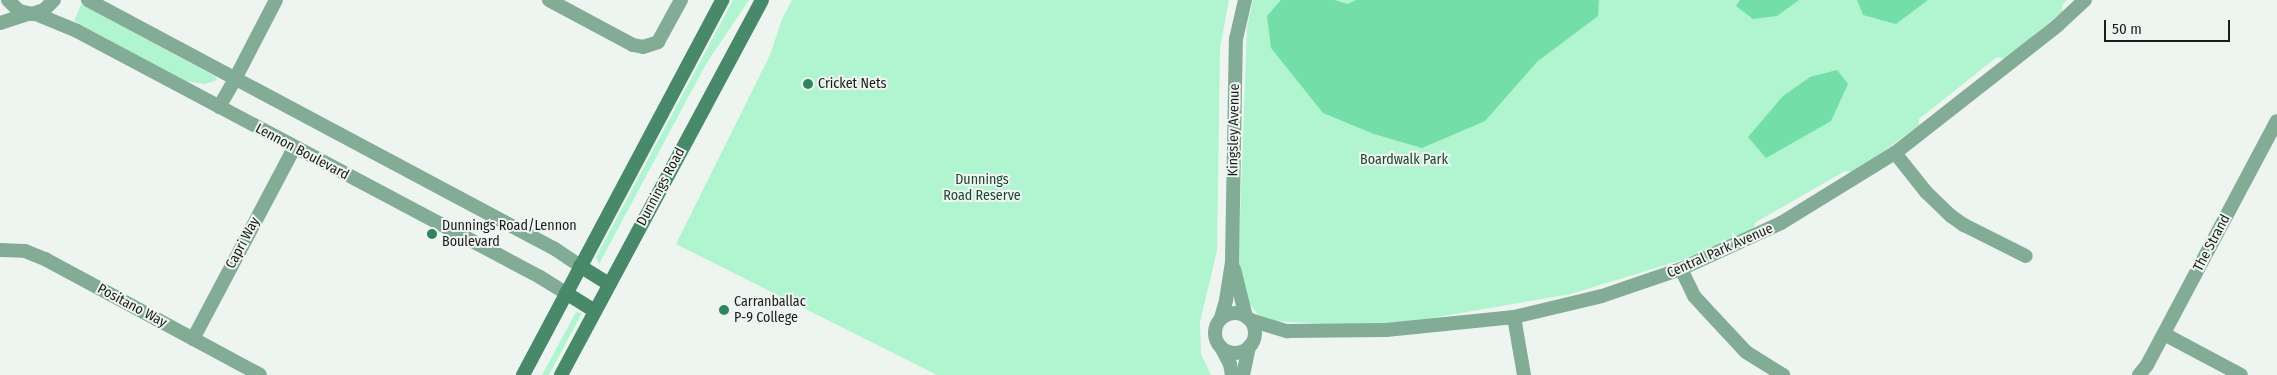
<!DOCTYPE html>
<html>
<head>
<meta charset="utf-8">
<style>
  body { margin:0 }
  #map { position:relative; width:2277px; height:375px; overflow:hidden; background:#eef5f1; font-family:"Fira Sans Condensed",sans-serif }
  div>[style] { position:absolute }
  .green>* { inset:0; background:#b0f5cf }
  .water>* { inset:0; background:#73dea8 }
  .minor>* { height:14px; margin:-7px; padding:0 7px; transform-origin:7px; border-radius:7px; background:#82ac95 }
  .minor>.ring { margin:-7px; padding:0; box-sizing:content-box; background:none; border:14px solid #82ac95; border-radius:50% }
  .tertiary>* { height:14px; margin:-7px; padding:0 7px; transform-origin:7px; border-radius:7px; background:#82ac95 }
  .secondary>* { height:14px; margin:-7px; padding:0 7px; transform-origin:7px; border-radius:7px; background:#478968 }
  .dots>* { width:14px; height:14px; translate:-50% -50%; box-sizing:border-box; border:2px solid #eef5f1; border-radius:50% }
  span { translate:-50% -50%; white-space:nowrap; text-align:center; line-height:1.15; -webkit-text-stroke:4px #eef5f1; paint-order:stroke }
  .poi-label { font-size:14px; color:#1b1d1c }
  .left { translate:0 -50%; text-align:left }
  .street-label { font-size:14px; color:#1b1d1c }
  .park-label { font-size:14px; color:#1b4832 }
  .scale { position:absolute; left:2104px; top:20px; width:126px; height:22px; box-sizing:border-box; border:2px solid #1b1d1c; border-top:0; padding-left:6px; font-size:15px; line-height:18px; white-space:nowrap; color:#1b1d1c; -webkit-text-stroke:4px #eef5f1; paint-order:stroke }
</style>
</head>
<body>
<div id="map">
  <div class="green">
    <i style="clip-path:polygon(733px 0,749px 0,706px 64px,599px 264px,596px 257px)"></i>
    <i style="clip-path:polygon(792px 0,1229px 0,1220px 48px,1217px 251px,1200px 322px,1201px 354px,1211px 375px,937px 375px,676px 244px,770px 55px,782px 19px)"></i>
    <i style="clip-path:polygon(1253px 0,2067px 0,2062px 5px,2062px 12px,2005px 59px,1997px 57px,1919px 119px,1919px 125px,1872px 160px,1852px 172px,1845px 171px,1756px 222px,1753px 229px,1701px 254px,1571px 294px,1403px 323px,1343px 325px,1274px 321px,1259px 316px,1249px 303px,1238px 272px,1247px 27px)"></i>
    <i style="clip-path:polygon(81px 4px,216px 77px,217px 80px,205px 84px,184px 81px,74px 21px)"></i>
    <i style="clip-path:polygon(576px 312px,582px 313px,549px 375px,542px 375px)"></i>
  </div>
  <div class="water">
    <i style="clip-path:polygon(1281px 0,1334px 0,1348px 4px,1356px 0,1599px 0,1598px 16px,1538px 61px,1485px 121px,1422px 148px,1374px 134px,1323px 113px,1271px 48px,1267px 16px)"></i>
    <i style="clip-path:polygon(1740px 0,1799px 0,1777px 16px,1753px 19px,1736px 6px)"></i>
    <i style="clip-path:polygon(1857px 0,1928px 0,1896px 24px,1863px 15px)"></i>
    <i style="clip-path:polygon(1837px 70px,1848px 84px,1831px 121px,1766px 158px,1748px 137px,1783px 96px,1810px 77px)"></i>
  </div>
  <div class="minor">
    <i style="left:549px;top:0;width:95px;rotate:28.2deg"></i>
    <i style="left:633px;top:45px;width:10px;rotate:11deg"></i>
    <i style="left:643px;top:47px;width:16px;rotate:-18deg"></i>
    <i style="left:658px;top:42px;width:48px;rotate:-61.3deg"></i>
    <i style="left:235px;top:79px;width:89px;rotate:-62.6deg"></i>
    <i style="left:1895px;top:153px;width:50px;rotate:51.5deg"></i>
    <i style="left:1926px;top:192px;width:35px;rotate:44deg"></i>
    <i style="left:1951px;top:216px;width:16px;rotate:35deg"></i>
    <i style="left:1964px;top:225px;width:69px;rotate:26.6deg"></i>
    <i style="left:0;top:250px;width:25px;rotate:2deg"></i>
    <i style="left:25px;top:251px;width:22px;rotate:22deg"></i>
    <i style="left:45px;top:259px;width:244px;rotate:28.3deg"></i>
    <i style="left:1234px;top:269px;width:49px;rotate:76deg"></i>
    <i style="left:1681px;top:269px;width:30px;rotate:64deg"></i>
    <i style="left:1694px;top:296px;width:16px;rotate:47deg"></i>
    <i style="left:1705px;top:308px;width:60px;rotate:47deg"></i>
    <i style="left:1746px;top:352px;width:44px;rotate:31.9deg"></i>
    <i class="ring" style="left:1215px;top:313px;width:26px;height:26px"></i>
    <i style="left:1514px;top:317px;width:59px;rotate:80.2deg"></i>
    <i style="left:1221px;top:318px;width:19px;rotate:-74deg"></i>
    <i style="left:1226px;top:300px;width:39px;rotate:-81deg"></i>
    <i style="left:1232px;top:261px;width:222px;rotate:-89deg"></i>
    <i style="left:1236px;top:39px;width:40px;rotate:-77deg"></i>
    <i style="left:1250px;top:320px;width:39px;rotate:17deg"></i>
    <i style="left:1287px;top:331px;width:99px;rotate:-0.6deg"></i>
    <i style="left:1386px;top:330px;width:129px;rotate:-5.8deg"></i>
    <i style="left:1514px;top:317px;width:90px;rotate:-13.4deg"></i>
    <i style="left:1602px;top:296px;width:83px;rotate:-18.9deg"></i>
    <i style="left:1681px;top:269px;width:110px;rotate:-24.7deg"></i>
    <i style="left:1781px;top:223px;width:134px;rotate:-31.6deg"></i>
    <i style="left:1895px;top:153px;width:207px;rotate:-38.1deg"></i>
    <i style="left:2058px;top:25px;width:37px;rotate:-43deg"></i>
    <i style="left:2164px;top:334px;width:87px;rotate:28deg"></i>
    <i style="left:193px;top:339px;width:216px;rotate:-62.1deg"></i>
    <i style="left:1222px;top:349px;width:17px;rotate:62deg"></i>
    <i style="left:1230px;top:364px;width:11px;rotate:80deg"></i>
    <i style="left:1243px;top:375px;width:29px;rotate:-78deg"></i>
    <i style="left:2139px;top:375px;width:13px;rotate:-51deg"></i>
    <i style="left:2147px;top:365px;width:276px;rotate:-62deg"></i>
  </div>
  <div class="tertiary">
    <i style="left:8px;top:0;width:16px;rotate:45deg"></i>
    <i style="left:19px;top:11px;width:13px;rotate:13deg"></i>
    <i style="left:32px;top:14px;width:13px;rotate:-18deg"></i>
    <i style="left:44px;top:10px;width:14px;rotate:-45deg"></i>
    <i style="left:88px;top:0;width:529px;rotate:28.07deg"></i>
    <i style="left:555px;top:249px;width:30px;rotate:34deg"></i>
    <i style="left:36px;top:14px;width:44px;rotate:22.5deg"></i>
    <i style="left:77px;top:31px;width:524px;rotate:27.98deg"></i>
    <i style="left:540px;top:277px;width:31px;rotate:32deg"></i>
    <i style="left:0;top:23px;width:28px;rotate:-18deg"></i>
    <i style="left:219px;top:107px;width:32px;rotate:-60deg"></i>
  </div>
  <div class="secondary">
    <i style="left:580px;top:266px;width:34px;rotate:32deg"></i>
    <i style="left:566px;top:293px;width:34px;rotate:32deg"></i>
    <i style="left:523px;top:375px;width:425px;rotate:-62deg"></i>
    <i style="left:561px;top:375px;width:425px;rotate:-61.8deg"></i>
  </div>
  <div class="dots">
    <i style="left:808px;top:84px;background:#2c875e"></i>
    <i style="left:432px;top:234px;background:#2c875e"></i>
    <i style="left:724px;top:310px;background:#2c875e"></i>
  </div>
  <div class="poi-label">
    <span class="left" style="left:818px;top:84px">Cricket Nets</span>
    <span class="left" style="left:442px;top:234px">Dunnings Road/Lennon<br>Boulevard</span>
    <span class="left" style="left:734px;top:310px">Carranballac<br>P-9 College</span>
  </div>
  <div class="street-label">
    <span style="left:1234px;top:130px;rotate:-89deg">Kingsley Avenue</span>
    <span style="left:302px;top:152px;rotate:28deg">Lennon Boulevard</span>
    <span style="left:661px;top:187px;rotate:-62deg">Dunnings Road</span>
    <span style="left:243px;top:243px;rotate:-62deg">Capri Way</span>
    <span style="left:2212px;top:243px;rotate:-62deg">The Strand</span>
    <span style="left:1720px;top:251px;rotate:-24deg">Central Park Avenue</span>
    <span style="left:132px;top:306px;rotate:28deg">Positano Way</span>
  </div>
  <div class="park-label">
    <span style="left:1404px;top:160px">Boardwalk Park</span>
    <span style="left:982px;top:188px">Dunnings<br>Road Reserve</span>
  </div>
  <div class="scale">50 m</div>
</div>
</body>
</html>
